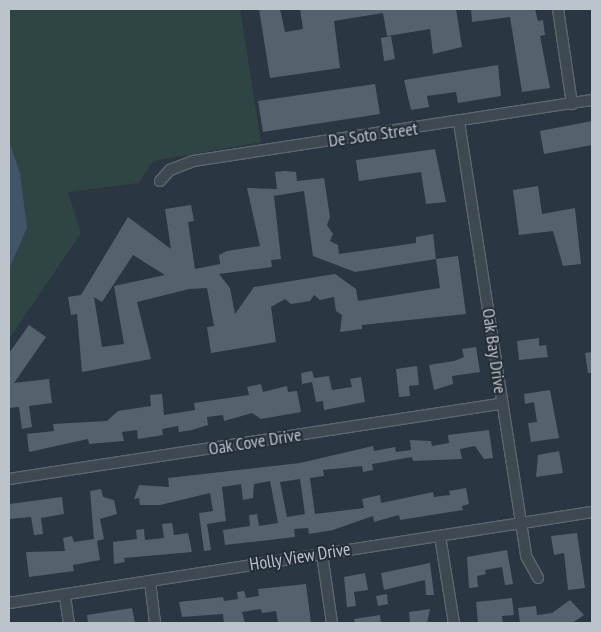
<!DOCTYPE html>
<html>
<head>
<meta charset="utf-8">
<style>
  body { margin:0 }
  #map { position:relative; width:601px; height:632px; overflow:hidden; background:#2a3641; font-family:"PT Sans Narrow",sans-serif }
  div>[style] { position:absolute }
  .green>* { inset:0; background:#2f4544 }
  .water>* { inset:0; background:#415568 }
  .building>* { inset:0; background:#56616e }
  .roads { filter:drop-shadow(1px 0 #5c666f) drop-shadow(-1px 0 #5c666f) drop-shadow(0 1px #5c666f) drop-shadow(0 -1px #5c666f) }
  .minor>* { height:10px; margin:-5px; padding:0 5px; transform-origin:5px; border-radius:5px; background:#3e4851 }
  span { translate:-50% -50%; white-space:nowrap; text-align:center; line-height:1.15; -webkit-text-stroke:4px #232d37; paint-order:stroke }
  .street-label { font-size:18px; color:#bbc3cb }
  .frame { position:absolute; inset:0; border:10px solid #bbc3cb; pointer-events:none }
</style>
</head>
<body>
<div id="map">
  <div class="green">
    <i style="clip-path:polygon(9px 9px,240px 9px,261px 142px,153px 161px,139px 183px,68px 192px,81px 233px,9px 339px)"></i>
  </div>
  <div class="water">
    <i style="clip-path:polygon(9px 141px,20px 173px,27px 228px,9px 269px)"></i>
  </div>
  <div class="building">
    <i style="clip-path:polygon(259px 9px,280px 9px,285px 32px,303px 29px,300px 9px,456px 9px,462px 47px,433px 54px,430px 29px,387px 36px,383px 13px,334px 21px,340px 68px,270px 78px)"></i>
    <i style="clip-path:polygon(471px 9px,535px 9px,538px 21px,543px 20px,545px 35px,540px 36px,550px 88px,522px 92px,510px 17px,472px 22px)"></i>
    <i style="clip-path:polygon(391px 36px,395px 59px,384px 61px,381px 38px)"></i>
    <i style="clip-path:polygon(498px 65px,501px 96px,458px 103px,456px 92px,427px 96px,429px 107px,411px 110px,404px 80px)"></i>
    <i style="clip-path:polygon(375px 84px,380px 114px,263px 132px,258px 101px)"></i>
    <i style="clip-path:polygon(592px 121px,592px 145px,544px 154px,540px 131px)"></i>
    <i style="clip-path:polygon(435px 149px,446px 202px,426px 204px,421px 172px,359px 181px,356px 160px)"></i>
    <i style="clip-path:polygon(evenodd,285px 171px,296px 172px,297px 181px,324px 178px,330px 217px,327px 225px,333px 234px,330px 241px,338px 245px,339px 254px,416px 243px,416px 237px,433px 234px,436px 259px,458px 256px,466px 314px,362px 325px,362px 329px,340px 332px,342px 315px,336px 311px,334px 297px,320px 300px,314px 295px,310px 301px,291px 304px,285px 299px,271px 307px,276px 342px,211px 353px,207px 327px,214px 326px,207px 288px,189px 289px,137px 302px,151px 359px,82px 372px,77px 314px,71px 315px,68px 297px,81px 295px,128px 217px,171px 249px,165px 209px,191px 205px,194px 221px,188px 222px,195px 269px,220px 264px,219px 255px,227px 251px,260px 246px,247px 188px,277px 189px,275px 172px,285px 171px,304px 191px,313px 256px,355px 272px,436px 259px,440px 288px,358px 301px,356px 289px,335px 274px,254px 287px,235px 314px,230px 288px,219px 274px,272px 267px,271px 260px,281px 259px,274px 196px,304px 191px,285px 171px,133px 255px,165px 275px,114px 286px,124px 344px,102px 347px,94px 297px,102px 302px,133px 255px)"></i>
    <i style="clip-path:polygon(538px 186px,542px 214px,575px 208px,581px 264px,563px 266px,553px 231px,519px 235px,513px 190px)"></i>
    <i style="clip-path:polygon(29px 325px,46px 337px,14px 383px,49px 379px,52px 403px,29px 406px,32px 427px,22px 429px,19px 407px,9px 408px,9px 353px)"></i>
    <i style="clip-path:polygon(539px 338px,539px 346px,546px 345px,548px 357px,519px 360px,517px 341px)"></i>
    <i style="clip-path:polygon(476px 347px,480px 372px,452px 376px,453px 384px,434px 390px,429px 365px,454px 361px,464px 357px,462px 349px)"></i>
    <i style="clip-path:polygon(592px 352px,592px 373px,588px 373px,585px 353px)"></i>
    <i style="clip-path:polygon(417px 366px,419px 385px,409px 386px,410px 396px,399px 397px,396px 369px)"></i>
    <i style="clip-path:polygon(312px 371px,314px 378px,329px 376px,332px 390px,352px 387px,350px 379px,361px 377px,365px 402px,324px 410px,323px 401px,316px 402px,312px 382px,302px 384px,301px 373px)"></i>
    <i style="clip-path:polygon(261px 384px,263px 392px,287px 386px,288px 392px,297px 391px,301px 412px,261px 419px,252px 413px,224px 421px,223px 415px,207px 417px,208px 425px,192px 430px,179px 432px,178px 426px,162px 429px,163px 435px,138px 439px,137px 430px,122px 432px,124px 441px,89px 444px,88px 439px,29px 452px,27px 434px,54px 431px,53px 424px,107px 421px,118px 411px,151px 406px,150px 395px,162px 394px,164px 415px,195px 410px,194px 403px,249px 395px,247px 387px)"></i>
    <i style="clip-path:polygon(550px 390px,559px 438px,531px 442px,528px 423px,537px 422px,534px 402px,525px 404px,524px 394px)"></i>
    <i style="clip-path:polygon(evenodd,489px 430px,493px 458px,484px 459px,475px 446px,460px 449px,462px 459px,413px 461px,412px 457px,372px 464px,373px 470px,363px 472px,362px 466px,323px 470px,324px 476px,310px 478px,315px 514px,364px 508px,362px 499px,380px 495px,381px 503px,433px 492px,434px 497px,450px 495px,449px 491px,466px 488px,469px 504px,462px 506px,463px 510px,400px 520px,399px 515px,374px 522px,373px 516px,333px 530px,309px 534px,308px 528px,294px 529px,295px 537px,225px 545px,223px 530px,250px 526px,249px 515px,257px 514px,259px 526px,278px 523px,270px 481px,254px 484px,253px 498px,243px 500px,241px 484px,222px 487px,226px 521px,207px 524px,211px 550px,204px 551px,199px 513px,213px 511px,210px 493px,160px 505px,140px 505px,139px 498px,134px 499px,139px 485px,169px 487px,168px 478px,300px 463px,373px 446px,374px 451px,395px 447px,396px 452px,411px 450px,410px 440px,431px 441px,432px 446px,449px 443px,448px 435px,489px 430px,300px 479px,305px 514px,287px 517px,280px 482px,300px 479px)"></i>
    <i style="clip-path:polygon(559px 451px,563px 473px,536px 477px,538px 455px)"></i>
    <i style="clip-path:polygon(101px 489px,103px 497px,114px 500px,117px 514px,100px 519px,104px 539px,97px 541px,100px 560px,73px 565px,74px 571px,29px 577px,26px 552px,65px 551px,63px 538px,72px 536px,74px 542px,94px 539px,90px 491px)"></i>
    <i style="clip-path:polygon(62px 497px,64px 514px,41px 518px,43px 534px,34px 535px,31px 517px,9px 519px,9px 504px)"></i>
    <i style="clip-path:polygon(172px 523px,174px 535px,188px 533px,192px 552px,124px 558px,125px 562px,114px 564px,113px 542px,137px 539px,136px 530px,144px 529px,145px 540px,164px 538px,162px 524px)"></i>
    <i style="clip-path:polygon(577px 533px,585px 588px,568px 590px,564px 553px,554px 555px,551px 536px)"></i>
    <i style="clip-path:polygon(507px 550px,513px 584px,505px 585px,502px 567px,485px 570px,486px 574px,477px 576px,478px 587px,469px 588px,467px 557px)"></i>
    <i style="clip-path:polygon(430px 563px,434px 595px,426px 595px,425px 580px,384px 590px,381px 573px)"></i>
    <i style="clip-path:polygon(365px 573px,368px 590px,354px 592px,356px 606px,347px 607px,344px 577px)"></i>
    <i style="clip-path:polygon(306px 584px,311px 623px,278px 623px,276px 611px,262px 613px,261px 609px,242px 612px,245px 623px,224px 623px,223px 614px,182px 617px,179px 602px,223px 597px,224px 601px,238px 599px,237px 592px,244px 591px,246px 598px,259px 596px,258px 589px)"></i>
    <i style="clip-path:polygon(387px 594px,388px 604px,378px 606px,376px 596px)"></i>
    <i style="clip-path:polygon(512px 598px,514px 615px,502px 616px,503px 623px,478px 623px,476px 602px)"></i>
    <i style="clip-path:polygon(570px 600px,584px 615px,572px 623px,520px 623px,518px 608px,536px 606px,537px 615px,552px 613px)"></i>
    <i style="clip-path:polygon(132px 608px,135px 623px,88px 623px,87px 615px)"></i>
    <i style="clip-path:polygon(430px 609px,427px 623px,410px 623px,409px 612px)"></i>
    <i style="clip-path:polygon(380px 615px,381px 623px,355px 623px,354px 619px)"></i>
  </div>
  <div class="roads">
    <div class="minor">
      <i style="left:558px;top:9px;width:96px;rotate:81.6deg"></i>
      <i style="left:459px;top:122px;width:439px;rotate:81.2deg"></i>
      <i style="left:526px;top:556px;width:25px;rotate:61deg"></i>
      <i style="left:160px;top:181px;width:15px;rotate:-48deg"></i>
      <i style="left:170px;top:170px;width:25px;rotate:-21deg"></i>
      <i style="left:193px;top:161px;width:404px;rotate:-8.7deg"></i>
      <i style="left:9px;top:479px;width:499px;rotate:-8.7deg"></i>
      <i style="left:440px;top:536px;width:88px;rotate:80.9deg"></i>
      <i style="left:322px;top:554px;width:70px;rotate:81.8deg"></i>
      <i style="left:150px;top:581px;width:42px;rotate:83.2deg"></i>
      <i style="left:65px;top:596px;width:27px;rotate:82deg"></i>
      <i style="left:9px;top:603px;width:590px;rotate:-8.87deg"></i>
    </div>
  </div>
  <div class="street-label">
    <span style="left:373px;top:135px;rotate:-8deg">De Soto Street</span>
    <span style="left:494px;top:351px;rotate:82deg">Oak Bay Drive</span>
    <span style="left:255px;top:442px;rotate:-9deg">Oak Cove Drive</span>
    <span style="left:300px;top:557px;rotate:-9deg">Holly View Drive</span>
  </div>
  <div class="frame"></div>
</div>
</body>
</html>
